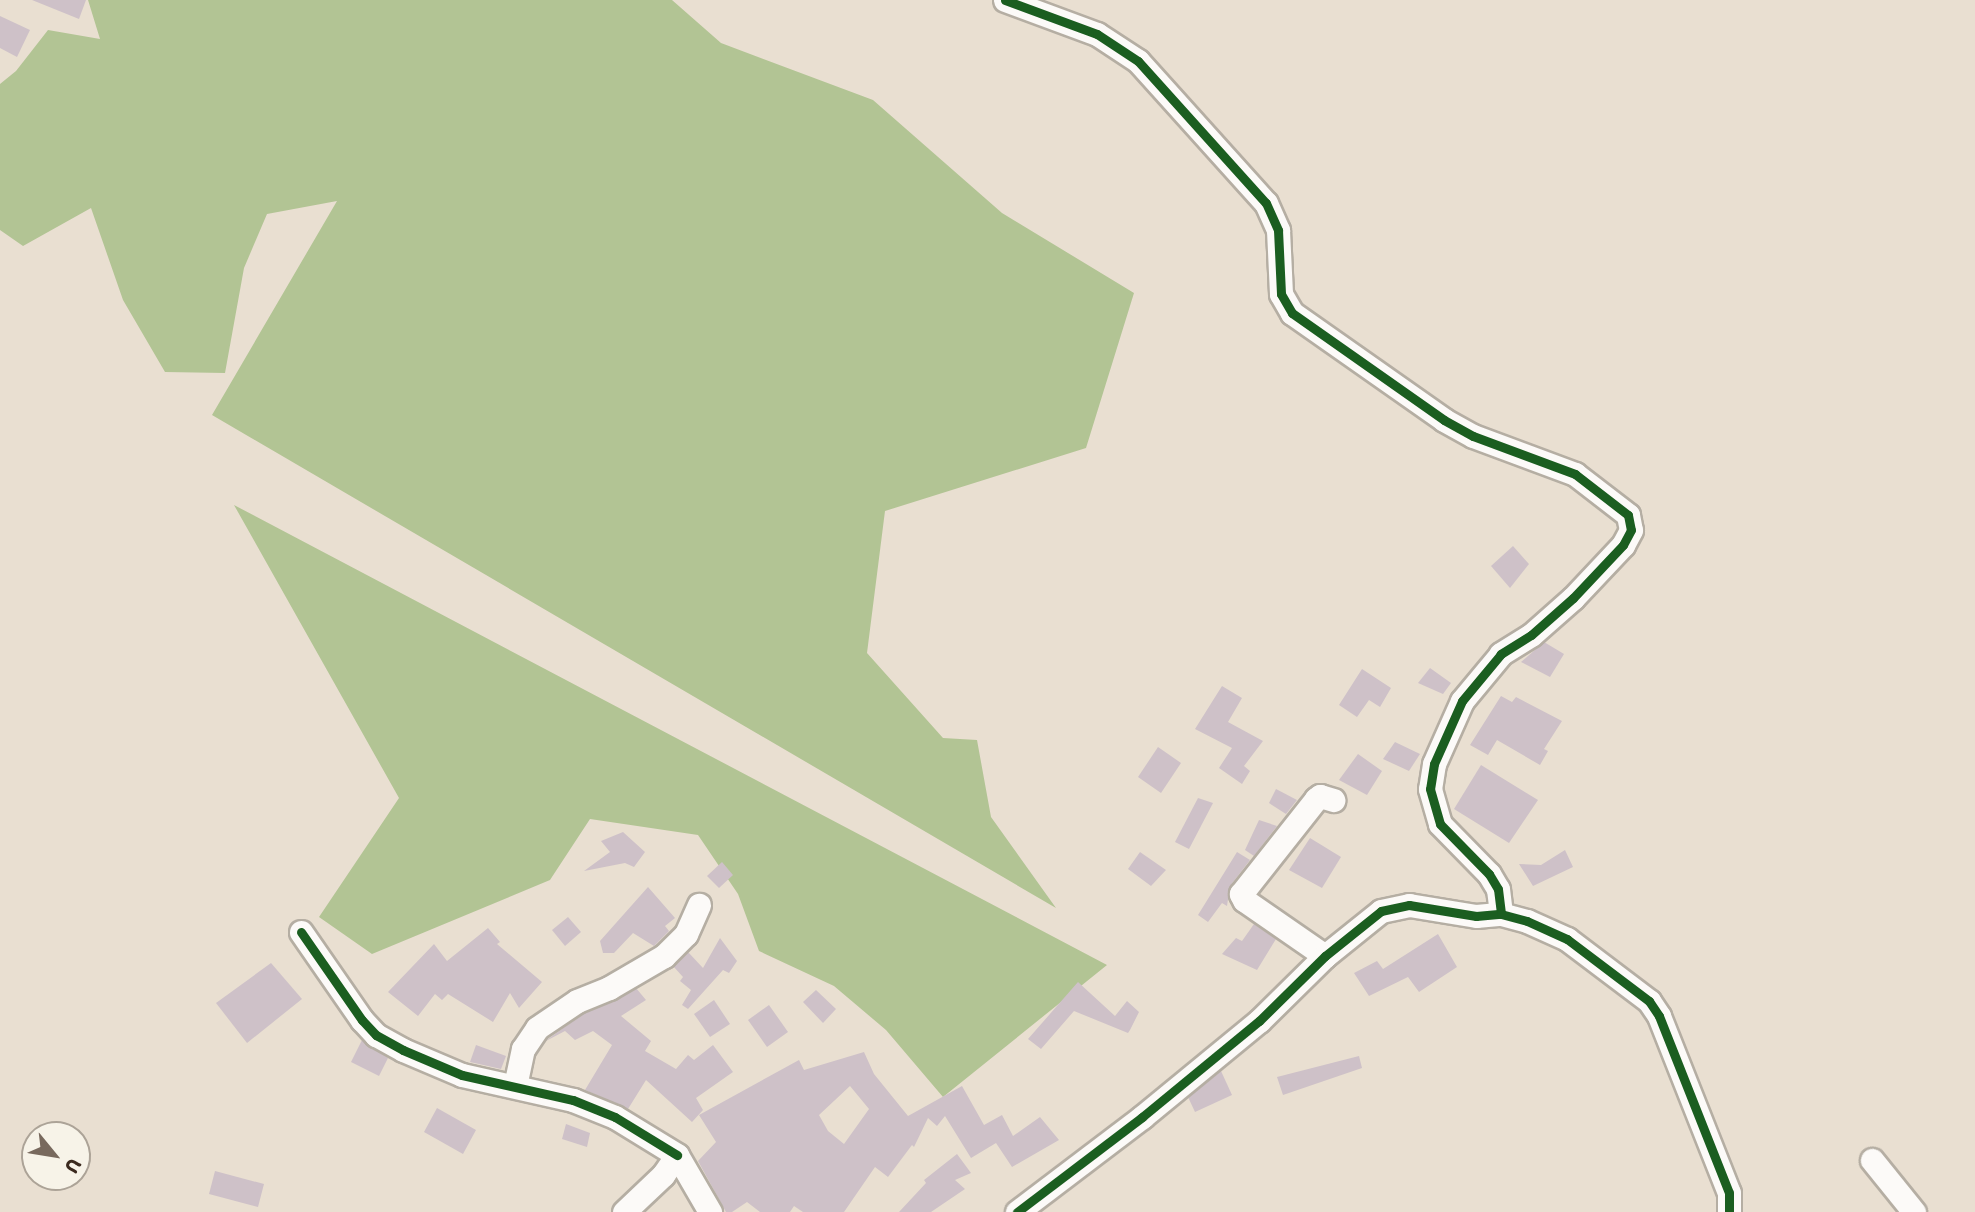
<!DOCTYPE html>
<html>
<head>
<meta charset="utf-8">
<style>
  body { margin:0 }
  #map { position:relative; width:1975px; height:1212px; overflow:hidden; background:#e9dfd1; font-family:"Shantell Sans",sans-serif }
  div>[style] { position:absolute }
  .forest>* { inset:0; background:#b2c494 }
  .building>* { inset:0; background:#cec1c8 }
  .roads { filter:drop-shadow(2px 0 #b5aea3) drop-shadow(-2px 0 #b5aea3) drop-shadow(0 2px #b5aea3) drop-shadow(0 -2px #b5aea3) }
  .minor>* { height:23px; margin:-11.5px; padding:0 11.5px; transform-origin:11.5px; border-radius:11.5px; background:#fcfaf8 }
  .cycleway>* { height:9px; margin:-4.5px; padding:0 4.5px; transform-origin:4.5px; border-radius:4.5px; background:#1b5e20 }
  span { translate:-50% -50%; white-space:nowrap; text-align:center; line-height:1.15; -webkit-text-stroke:7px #f7f3e8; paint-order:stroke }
  .north { position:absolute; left:21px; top:1121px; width:70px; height:70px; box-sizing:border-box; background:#f7f3e8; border:2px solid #aca397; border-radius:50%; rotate:120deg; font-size:19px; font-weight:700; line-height:28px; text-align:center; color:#3b2a1e }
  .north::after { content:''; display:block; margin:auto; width:24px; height:32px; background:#78695d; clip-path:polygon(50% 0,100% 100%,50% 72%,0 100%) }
</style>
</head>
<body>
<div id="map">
  <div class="forest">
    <i style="clip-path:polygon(88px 0,672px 0,721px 43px,873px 100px,1002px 213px,1134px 293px,1086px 448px,885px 511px,867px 653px,943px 738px,977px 740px,991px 817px,1056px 908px,212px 415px,337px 201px,267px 214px,244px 268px,225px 373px,165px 372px,123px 300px,91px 208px,23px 246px,0 230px,0 84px,16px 71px,48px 30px,100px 39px)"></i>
    <i style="clip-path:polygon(234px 505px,1107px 965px,943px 1097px,886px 1030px,834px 986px,759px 951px,738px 894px,698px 835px,590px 819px,550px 880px,372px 954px,319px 917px,399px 798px)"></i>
  </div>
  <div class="building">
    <i style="clip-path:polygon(32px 0,86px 0,79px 19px)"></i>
    <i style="clip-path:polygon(0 16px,30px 30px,17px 57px,0 48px)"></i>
    <i style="clip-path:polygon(1513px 546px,1529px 564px,1510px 588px,1491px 566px)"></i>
    <i style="clip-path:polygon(1544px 642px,1564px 654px,1550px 677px,1521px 662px)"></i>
    <i style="clip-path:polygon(1430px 668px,1451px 683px,1443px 694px,1418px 683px)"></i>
    <i style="clip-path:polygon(1362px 669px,1391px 688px,1380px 707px,1369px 700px,1357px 717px,1339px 705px)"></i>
    <i style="clip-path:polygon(1222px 686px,1242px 698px,1228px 722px,1263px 741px,1244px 766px,1250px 771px,1242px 784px,1219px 768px,1232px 748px,1195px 729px)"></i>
    <i style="clip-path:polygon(1501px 696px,1512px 702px,1516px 697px,1562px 721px,1544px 749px,1548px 751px,1540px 765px,1497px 740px,1488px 755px,1470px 745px)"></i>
    <i style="clip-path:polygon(1395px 742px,1420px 754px,1409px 771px,1383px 759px)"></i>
    <i style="clip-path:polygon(1158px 747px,1181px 763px,1161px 793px,1138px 777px)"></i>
    <i style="clip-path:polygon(1358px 754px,1382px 771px,1367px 795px,1339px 780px)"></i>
    <i style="clip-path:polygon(1481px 765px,1538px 800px,1509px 843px,1454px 809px)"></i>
    <i style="clip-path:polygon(1276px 789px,1297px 800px,1286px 814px,1269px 803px)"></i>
    <i style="clip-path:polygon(1198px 798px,1213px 803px,1189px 849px,1175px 842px)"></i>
    <i style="clip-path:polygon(1259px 820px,1277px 826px,1254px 856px,1245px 850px)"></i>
    <i style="clip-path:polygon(623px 832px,645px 852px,634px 867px,625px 863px,584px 871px,610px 852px,601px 841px)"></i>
    <i style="clip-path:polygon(1310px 838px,1341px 857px,1322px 888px,1289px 870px)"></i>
    <i style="clip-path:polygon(1565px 850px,1573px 867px,1533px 886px,1519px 864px,1541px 865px)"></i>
    <i style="clip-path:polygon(1140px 852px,1166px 870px,1151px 886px,1128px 869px)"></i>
    <i style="clip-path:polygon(1237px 852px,1250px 860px,1230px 886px,1227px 906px,1222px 903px,1208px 922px,1198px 915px)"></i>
    <i style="clip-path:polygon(722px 862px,733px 875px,719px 888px,707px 876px)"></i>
    <i style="clip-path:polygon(648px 887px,675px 918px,665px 926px,669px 931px,654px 946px,633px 933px,614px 953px,603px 953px,600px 941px)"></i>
    <i style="clip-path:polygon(568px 917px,581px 932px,565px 946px,552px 930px)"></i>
    <i style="clip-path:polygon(1254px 924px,1276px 939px,1257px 970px,1222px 954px,1236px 938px,1242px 941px)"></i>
    <i style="clip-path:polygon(488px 928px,500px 942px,497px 944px,542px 982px,519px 1008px,510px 993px,493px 1022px,448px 994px,442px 1000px,435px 994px,418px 1016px,388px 992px,434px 944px,447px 961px)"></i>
    <i style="clip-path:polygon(1438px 934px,1457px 967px,1419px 992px,1408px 977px,1369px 996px,1354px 973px,1377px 961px,1383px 969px)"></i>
    <i style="clip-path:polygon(720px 938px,737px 961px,729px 973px,723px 970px,688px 1009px,682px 1005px,691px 990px,680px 981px,683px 977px,673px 966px,688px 952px,703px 968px)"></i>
    <i style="clip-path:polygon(271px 963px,302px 999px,247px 1043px,216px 1003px)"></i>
    <i style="clip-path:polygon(1078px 982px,1115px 1016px,1127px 1001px,1139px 1012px,1130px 1030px,1128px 1033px,1074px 1011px,1041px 1049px,1028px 1039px)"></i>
    <i style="clip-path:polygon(636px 988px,646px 1000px,621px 1016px,651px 1041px,645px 1051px,676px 1069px,688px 1055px,694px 1060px,713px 1045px,733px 1072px,696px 1098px,703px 1110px,692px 1122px,646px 1080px,628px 1109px,585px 1090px,612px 1045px,593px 1031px,575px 1040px,565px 1031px,544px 1042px,584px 1013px)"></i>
    <i style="clip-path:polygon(816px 990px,836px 1009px,823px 1023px,803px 1002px)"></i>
    <i style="clip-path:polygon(714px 1000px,730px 1024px,710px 1037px,694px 1014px)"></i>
    <i style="clip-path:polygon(769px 1005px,788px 1032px,767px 1047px,748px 1020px)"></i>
    <i style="clip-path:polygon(362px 1040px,388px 1058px,379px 1076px,351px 1062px)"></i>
    <i style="clip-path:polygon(476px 1045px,506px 1056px,501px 1069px,470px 1062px)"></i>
    <i style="clip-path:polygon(evenodd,864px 1052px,874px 1074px,908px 1116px,962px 1086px,984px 1125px,1002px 1115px,1013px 1136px,1040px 1117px,1059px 1140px,1012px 1167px,996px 1143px,971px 1158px,945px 1116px,937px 1126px,928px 1118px,914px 1147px,912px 1145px,888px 1177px,875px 1167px,844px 1212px,803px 1212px,794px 1206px,790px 1212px,760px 1212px,747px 1202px,732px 1212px,726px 1212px,698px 1161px,716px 1142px,699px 1115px,799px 1060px,804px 1070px,864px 1052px,850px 1086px,869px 1109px,844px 1144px,828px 1131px,819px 1115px,850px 1086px)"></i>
    <i style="clip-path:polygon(1359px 1056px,1362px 1068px,1283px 1095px,1277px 1077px)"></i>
    <i style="clip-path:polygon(1221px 1071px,1232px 1095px,1195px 1112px,1188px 1097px)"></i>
    <i style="clip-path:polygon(437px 1108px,476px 1130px,463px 1154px,424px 1132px)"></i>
    <i style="clip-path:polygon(566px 1124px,590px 1133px,587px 1147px,562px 1139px)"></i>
    <i style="clip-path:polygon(957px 1154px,971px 1173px,955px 1180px,965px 1189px,931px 1212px,899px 1212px,926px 1183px,924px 1180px)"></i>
    <i style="clip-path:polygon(215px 1171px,264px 1184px,258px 1207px,209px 1194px)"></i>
  </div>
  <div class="roads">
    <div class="minor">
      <i style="left:1005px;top:0;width:98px;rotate:20.3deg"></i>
      <i style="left:1097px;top:34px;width:49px;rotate:33.4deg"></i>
      <i style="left:1138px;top:61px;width:191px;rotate:48deg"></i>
      <i style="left:1266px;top:203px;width:30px;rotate:66deg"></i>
      <i style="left:1278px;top:230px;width:64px;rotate:87.3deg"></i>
      <i style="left:1281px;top:294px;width:22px;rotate:60deg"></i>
      <i style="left:1292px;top:313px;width:186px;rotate:35.1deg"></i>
      <i style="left:1444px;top:420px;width:33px;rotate:29deg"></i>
      <i style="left:1473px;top:436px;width:109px;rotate:20.4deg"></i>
      <i style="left:1575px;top:474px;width:67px;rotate:37.7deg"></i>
      <i style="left:1628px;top:515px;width:15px;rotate:79deg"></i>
      <i style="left:1631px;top:530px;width:17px;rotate:118deg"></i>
      <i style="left:1623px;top:545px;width:73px;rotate:133.3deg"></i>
      <i style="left:1573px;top:598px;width:56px;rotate:138.6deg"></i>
      <i style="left:1531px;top:635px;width:36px;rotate:148deg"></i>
      <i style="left:1501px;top:654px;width:61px;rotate:129.7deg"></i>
      <i style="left:1462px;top:701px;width:69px;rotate:114deg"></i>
      <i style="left:1434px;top:764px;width:25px;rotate:99deg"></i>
      <i style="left:1430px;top:789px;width:36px;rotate:74deg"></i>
      <i style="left:1440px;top:824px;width:70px;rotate:45.6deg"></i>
      <i style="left:1489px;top:874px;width:17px;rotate:59deg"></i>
      <i style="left:1498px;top:889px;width:25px;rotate:83deg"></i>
      <i style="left:301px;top:932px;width:107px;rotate:55.3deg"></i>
      <i style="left:362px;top:1020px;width:21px;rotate:47deg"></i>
      <i style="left:376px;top:1035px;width:31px;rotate:29deg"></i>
      <i style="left:403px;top:1050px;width:64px;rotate:23deg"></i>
      <i style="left:462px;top:1075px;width:114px;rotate:12.7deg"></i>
      <i style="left:573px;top:1100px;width:45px;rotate:22deg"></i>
      <i style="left:615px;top:1117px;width:73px;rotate:31.5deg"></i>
      <i style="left:1325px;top:956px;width:98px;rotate:-145.3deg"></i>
      <i style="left:1244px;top:900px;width:7px;rotate:-117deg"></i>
      <i style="left:1241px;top:894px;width:121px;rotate:-51.7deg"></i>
      <i style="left:1316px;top:799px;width:5px;rotate:-37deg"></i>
      <i style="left:1320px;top:796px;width:14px;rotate:17deg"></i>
      <i style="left:515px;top:1086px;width:38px;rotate:-78deg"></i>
      <i style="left:523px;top:1049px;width:25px;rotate:-56deg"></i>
      <i style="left:537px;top:1028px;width:48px;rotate:-34deg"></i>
      <i style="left:577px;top:1001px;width:35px;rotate:-22deg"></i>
      <i style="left:609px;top:988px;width:64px;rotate:-30.2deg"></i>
      <i style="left:664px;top:956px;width:31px;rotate:-45deg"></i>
      <i style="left:686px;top:934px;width:32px;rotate:-66deg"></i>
      <i style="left:1872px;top:1160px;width:67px;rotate:51.1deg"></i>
      <i style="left:624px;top:1212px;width:54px;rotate:-43.5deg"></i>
      <i style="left:663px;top:1175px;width:24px;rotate:-55deg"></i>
      <i style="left:677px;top:1155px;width:66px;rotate:59.9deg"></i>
      <i style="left:1017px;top:1212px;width:157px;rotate:-37.2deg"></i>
      <i style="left:1142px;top:1117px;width:151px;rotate:-39.4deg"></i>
      <i style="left:1259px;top:1021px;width:93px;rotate:-44.6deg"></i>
      <i style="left:1325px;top:956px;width:72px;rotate:-38.8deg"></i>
      <i style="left:1381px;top:911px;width:29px;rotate:-12deg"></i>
      <i style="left:1409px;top:905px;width:68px;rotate:9.3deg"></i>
      <i style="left:1476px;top:916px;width:25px;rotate:-5deg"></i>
      <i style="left:1501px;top:914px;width:27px;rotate:15deg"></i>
      <i style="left:1527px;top:921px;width:44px;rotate:24.2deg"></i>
      <i style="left:1567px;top:939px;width:103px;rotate:37.1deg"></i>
      <i style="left:1649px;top:1001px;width:18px;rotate:56deg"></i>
      <i style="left:1659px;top:1016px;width:190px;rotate:68.4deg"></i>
      <i style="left:1729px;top:1193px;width:19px;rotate:90deg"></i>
    </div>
  </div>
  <div class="cycleway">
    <i style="left:1005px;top:0;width:98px;rotate:20.3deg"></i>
    <i style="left:1097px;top:34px;width:49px;rotate:33.4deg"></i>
    <i style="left:1138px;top:61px;width:191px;rotate:48deg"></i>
    <i style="left:1266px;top:203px;width:30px;rotate:66deg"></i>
    <i style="left:1278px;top:230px;width:64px;rotate:87.3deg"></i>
    <i style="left:1281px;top:294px;width:22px;rotate:60deg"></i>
    <i style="left:1292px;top:313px;width:186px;rotate:35.1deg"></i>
    <i style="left:1444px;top:420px;width:33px;rotate:29deg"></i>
    <i style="left:1473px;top:436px;width:109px;rotate:20.4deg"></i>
    <i style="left:1575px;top:474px;width:67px;rotate:37.7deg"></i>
    <i style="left:1628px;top:515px;width:15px;rotate:79deg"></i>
    <i style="left:1631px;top:530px;width:17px;rotate:118deg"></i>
    <i style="left:1623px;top:545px;width:73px;rotate:133.3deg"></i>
    <i style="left:1573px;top:598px;width:56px;rotate:138.6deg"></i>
    <i style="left:1531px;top:635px;width:36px;rotate:148deg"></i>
    <i style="left:1501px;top:654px;width:61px;rotate:129.7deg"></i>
    <i style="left:1462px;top:701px;width:69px;rotate:114deg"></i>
    <i style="left:1434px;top:764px;width:25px;rotate:99deg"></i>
    <i style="left:1430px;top:789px;width:36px;rotate:74deg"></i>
    <i style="left:1440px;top:824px;width:70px;rotate:45.6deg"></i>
    <i style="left:1489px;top:874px;width:17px;rotate:59deg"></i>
    <i style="left:1498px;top:889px;width:25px;rotate:83deg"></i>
    <i style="left:301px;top:932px;width:107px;rotate:55.3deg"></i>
    <i style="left:362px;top:1020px;width:21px;rotate:47deg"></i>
    <i style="left:376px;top:1035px;width:31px;rotate:29deg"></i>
    <i style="left:403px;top:1050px;width:64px;rotate:23deg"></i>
    <i style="left:462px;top:1075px;width:114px;rotate:12.7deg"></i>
    <i style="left:573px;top:1100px;width:45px;rotate:22deg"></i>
    <i style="left:615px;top:1117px;width:73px;rotate:31.5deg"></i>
    <i style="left:1017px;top:1212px;width:157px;rotate:-37.2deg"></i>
    <i style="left:1142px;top:1117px;width:151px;rotate:-39.4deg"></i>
    <i style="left:1259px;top:1021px;width:93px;rotate:-44.6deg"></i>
    <i style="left:1325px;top:956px;width:72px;rotate:-38.8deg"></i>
    <i style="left:1381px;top:911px;width:29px;rotate:-12deg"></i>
    <i style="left:1409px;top:905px;width:68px;rotate:9.3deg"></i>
    <i style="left:1476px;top:916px;width:25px;rotate:-5deg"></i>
    <i style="left:1501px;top:914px;width:27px;rotate:15deg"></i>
    <i style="left:1527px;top:921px;width:44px;rotate:24.2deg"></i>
    <i style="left:1567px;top:939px;width:103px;rotate:37.1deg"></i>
    <i style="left:1649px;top:1001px;width:18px;rotate:56deg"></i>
    <i style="left:1659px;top:1016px;width:190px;rotate:68.4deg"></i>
    <i style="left:1729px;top:1193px;width:19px;rotate:90deg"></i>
  </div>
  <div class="north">U</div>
</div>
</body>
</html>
